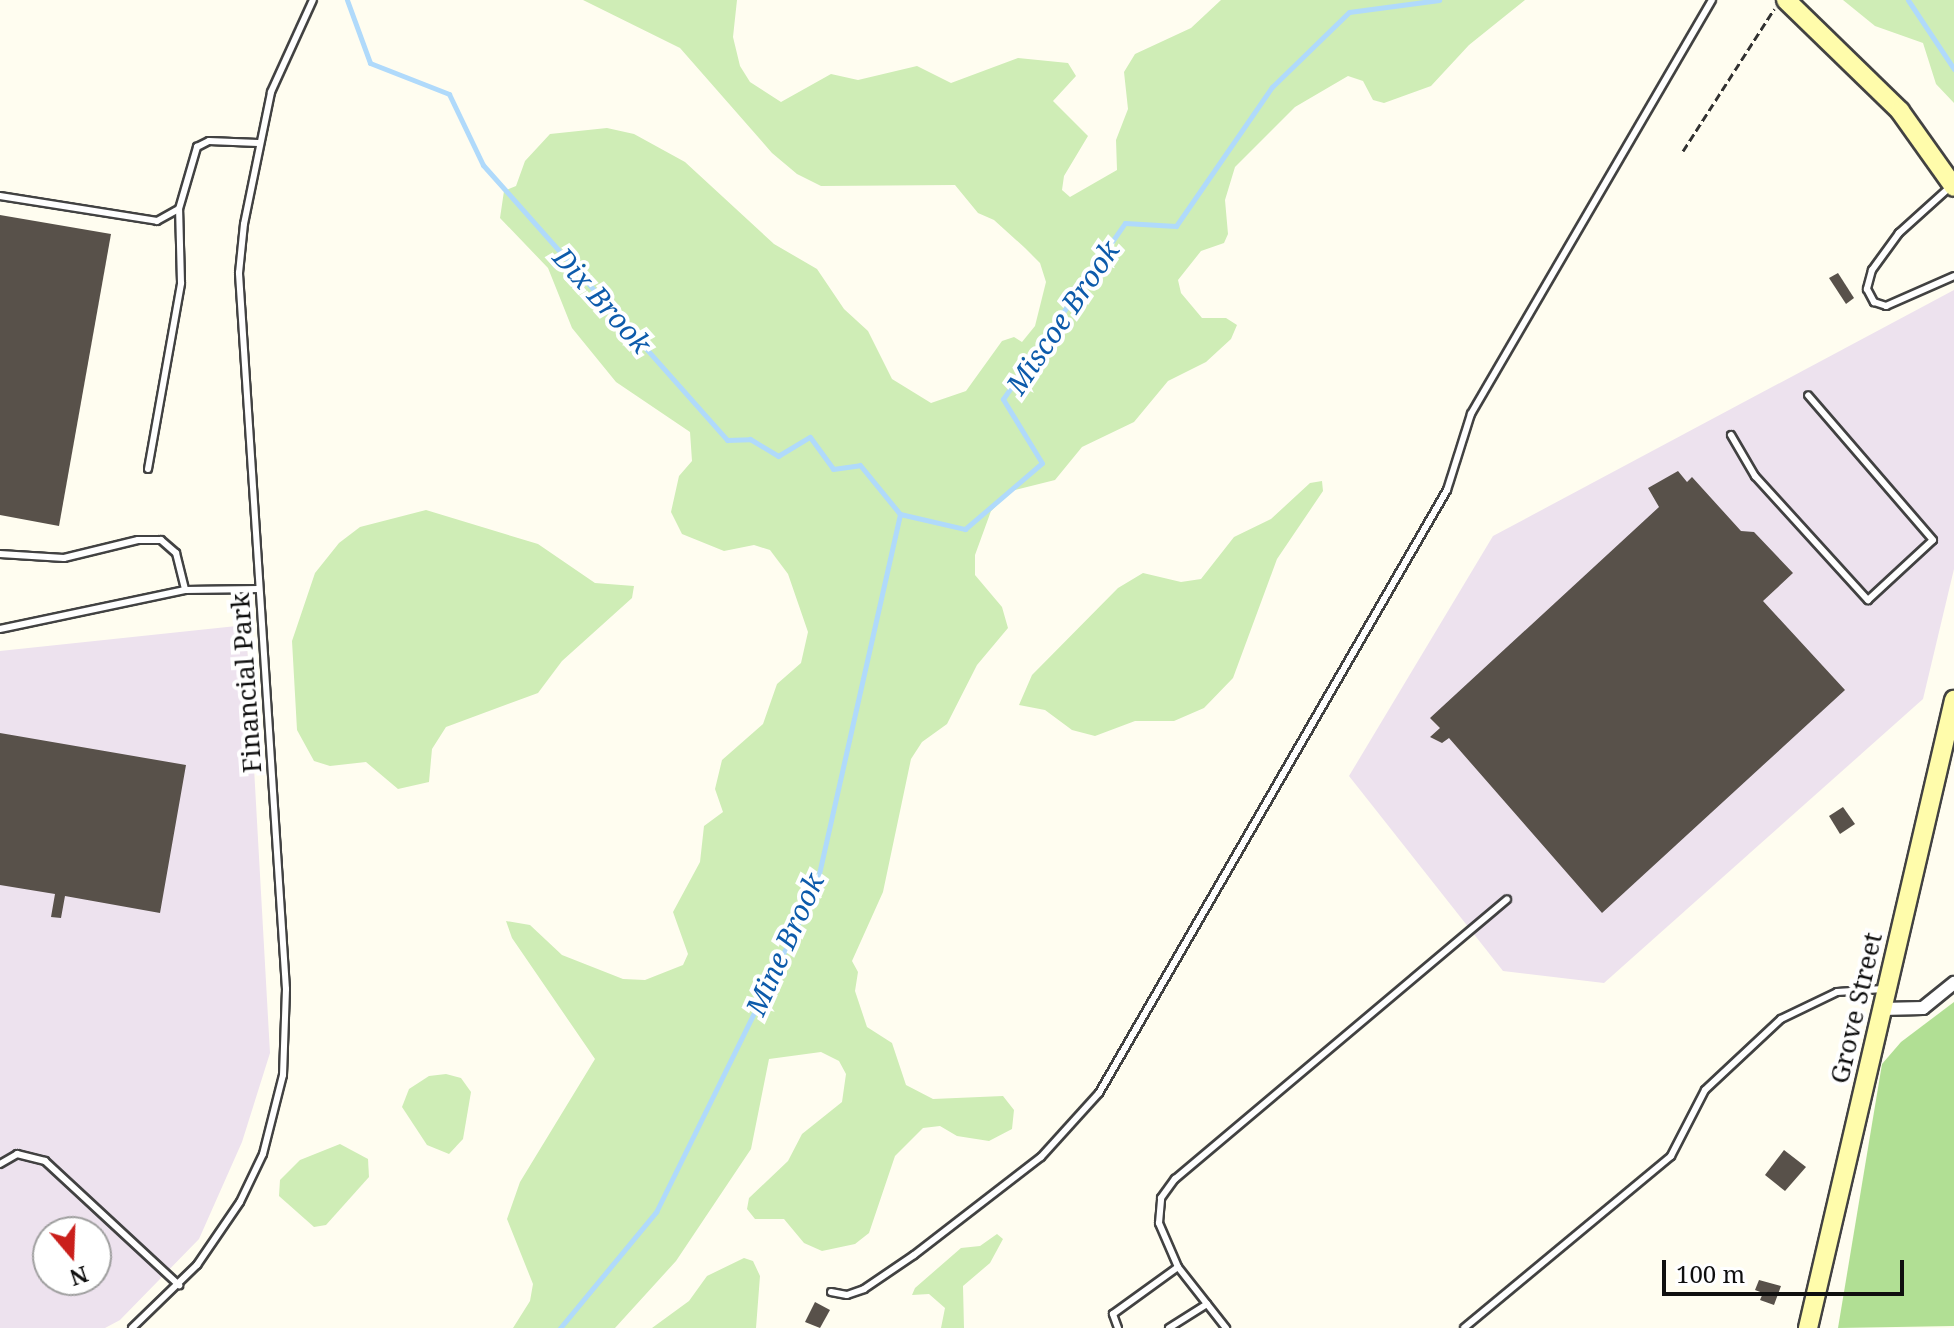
<!DOCTYPE html>
<html>
<head>
<meta charset="utf-8">
<style>
  body { margin:0 }
  #map { position:relative; width:1954px; height:1328px; overflow:hidden; background:#fffdf0; font-family:"Noto Serif",serif }
  div>[style] { position:absolute }
  .industrial>* { inset:0; background:#ede2ee }
  .green>* { inset:0; background:#cfedb6 }
  .forest>* { inset:0; background:#b1df94 }
  .stream>* { height:5px; margin:-2.5px; padding:0 2.5px; transform-origin:2.5px; border-radius:2.5px; background:#b0dafb }
  .building>* { inset:0; background:#58514a }
  .path>* { height:3px; margin-top:-1.5px; transform-origin:0; background:repeating-linear-gradient(90deg,#313131 0 8px,transparent 0 12px) }
  .roads { filter:drop-shadow(2px 0 #424242) drop-shadow(-2px 0 #424242) drop-shadow(0 2px #424242) drop-shadow(0 -2px #424242) }
  .lane>* { height:6px; margin:-3px; padding:0 3px; transform-origin:3px; border-radius:3px; background:#fff }
  .street>* { height:12px; margin:-6px; padding:0 6px; transform-origin:6px; border-radius:6px; background:#fff }
  .secondary>* { height:18px; margin:-9px; padding:0 9px; transform-origin:9px; border-radius:9px; background:#fffcab }
  span { translate:-50% -50%; white-space:nowrap; text-align:center; line-height:1.15; -webkit-text-stroke:8px #fff; paint-order:stroke }
  .street-label { font-size:26px; color:#0f0f0f }
  .water-label { font-size:28px; color:#0d5bab; font-style:italic }
  .north { position:absolute; left:32px; top:1216px; width:80px; height:80px; box-sizing:border-box; background:#fff; border:2px solid #9f9f9f; border-radius:50%; rotate:161deg; font-size:22px; font-weight:700; line-height:32px; text-align:center; color:#0f0f0f }
  .north::after { content:''; display:block; margin:auto; width:28px; height:36px; background:#ca1f1b; clip-path:polygon(50% 0,100% 100%,50% 72%,0 100%) }
  .scale { position:absolute; left:1662px; top:1260px; width:242px; height:36px; box-sizing:border-box; border:4px solid #0f0f0f; border-top:0; padding-left:10px; font-size:24px; line-height:28px; white-space:nowrap; color:#0f0f0f; -webkit-text-stroke:6px #fff; paint-order:stroke }
</style>
</head>
<body>
<div id="map">
  <div class="industrial">
    <i style="clip-path:polygon(1954px 290px,1954px 569px,1923px 699px,1604px 983px,1503px 971px,1349px 776px,1493px 536px)"></i>
    <i style="clip-path:polygon(evenodd,246px 625px,270px 1053px,242px 1142px,199px 1239px,120px 1320px,105px 1328px,0 1328px,0 651px,246px 625px,48px 1232px,96px 1232px,96px 1280px,48px 1280px,48px 1232px)"></i>
  </div>
  <div class="green">
    <i style="clip-path:polygon(583px 0,737px 0,733px 37px,740px 66px,750px 82px,781px 102px,831px 74px,858px 80px,917px 66px,951px 83px,1018px 58px,1068px 63px,1076px 76px,1053px 101px,1088px 136px,1064px 176px,1062px 190px,1070px 197px,1117px 170px,1116px 140px,1128px 109px,1124px 72px,1135px 54px,1191px 28px,1221px 0,1525px 0,1469px 45px,1431px 86px,1384px 103px,1373px 100px,1363px 81px,1348px 76px,1295px 107px,1235px 167px,1225px 200px,1228px 234px,1224px 243px,1201px 251px,1178px 280px,1181px 293px,1202px 318px,1226px 318px,1237px 325px,1231px 339px,1206px 362px,1168px 381px,1134px 422px,1082px 447px,1055px 480px,1011px 491px,991px 511px,975px 555px,975px 575px,1002px 607px,1008px 628px,977px 665px,947px 724px,922px 742px,911px 759px,883px 892px,852px 961px,858px 972px,855px 991px,867px 1027px,892px 1043px,906px 1085px,933px 1099px,1003px 1096px,1014px 1110px,1012px 1129px,989px 1141px,957px 1136px,940px 1126px,923px 1128px,895px 1156px,869px 1233px,855px 1244px,822px 1251px,804px 1243px,784px 1219px,755px 1219px,747px 1209px,749px 1198px,788px 1161px,802px 1134px,842px 1102px,846px 1074px,839px 1061px,821px 1052px,769px 1059px,751px 1149px,676px 1261px,615px 1328px,513px 1328px,530px 1301px,533px 1284px,507px 1219px,520px 1182px,595px 1059px,512px 938px,506px 921px,530px 925px,562px 955px,623px 979px,645px 980px,683px 965px,688px 954px,673px 912px,700px 862px,704px 826px,723px 812px,715px 789px,722px 760px,763px 724px,777px 684px,801px 663px,808px 632px,788px 574px,770px 550px,754px 545px,724px 551px,682px 534px,671px 512px,679px 476px,692px 461px,690px 432px,616px 382px,572px 328px,548px 268px,500px 218px,504px 191px,516px 186px,525px 161px,550px 134px,607px 128px,634px 134px,685px 162px,774px 244px,817px 269px,844px 309px,868px 331px,892px 379px,931px 403px,966px 391px,1002px 341px,1014px 337px,1022px 342px,1035px 326px,1046px 282px,1040px 263px,1025px 248px,994px 220px,978px 213px,955px 185px,821px 186px,797px 174px,772px 153px,680px 48px)"></i>
    <i style="clip-path:polygon(1843px 0,1954px 0,1954px 103px,1936px 84px,1923px 43px,1875px 26px)"></i>
    <i style="clip-path:polygon(1322px 481px,1323px 491px,1277px 559px,1233px 678px,1204px 708px,1174px 721px,1135px 721px,1095px 736px,1072px 730px,1045px 710px,1019px 705px,1032px 675px,1118px 588px,1143px 573px,1181px 582px,1201px 579px,1234px 537px,1271px 519px,1310px 483px)"></i>
    <i style="clip-path:polygon(426px 510px,538px 544px,595px 583px,634px 586px,632px 598px,562px 661px,538px 693px,446px 727px,432px 749px,429px 782px,398px 789px,366px 762px,330px 766px,314px 761px,297px 730px,292px 641px,315px 573px,339px 543px,360px 527px)"></i>
    <i style="clip-path:polygon(446px 1074px,461px 1078px,471px 1092px,463px 1139px,449px 1154px,427px 1145px,402px 1107px,409px 1089px,429px 1076px)"></i>
    <i style="clip-path:polygon(340px 1144px,368px 1159px,369px 1177px,326px 1225px,314px 1227px,279px 1196px,280px 1180px,300px 1160px)"></i>
    <i style="clip-path:polygon(997px 1234px,1003px 1239px,990px 1263px,963px 1286px,964px 1328px,941px 1328px,945px 1308px,929px 1294px,912px 1295px,915px 1288px,961px 1248px,980px 1246px)"></i>
    <i style="clip-path:polygon(744px 1258px,753px 1261px,760px 1276px,756px 1328px,652px 1328px,689px 1301px,707px 1276px)"></i>
  </div>
  <div class="forest">
    <i style="clip-path:polygon(1954px 1002px,1954px 1326px,1838px 1328px,1882px 1064px,1901px 1042px)"></i>
  </div>
  <div class="stream">
    <i style="left:347px;top:0;width:67px;rotate:69.9deg"></i>
    <i style="left:370px;top:63px;width:85px;rotate:21.4deg"></i>
    <i style="left:449px;top:94px;width:79px;rotate:64.4deg"></i>
    <i style="left:483px;top:165px;width:368px;rotate:48.4deg"></i>
    <i style="left:727px;top:440px;width:23px;rotate:-2deg"></i>
    <i style="left:750px;top:439px;width:33px;rotate:31deg"></i>
    <i style="left:778px;top:456px;width:37px;rotate:-31deg"></i>
    <i style="left:810px;top:437px;width:39px;rotate:54deg"></i>
    <i style="left:833px;top:469px;width:27px;rotate:-8deg"></i>
    <i style="left:860px;top:465px;width:63px;rotate:50.8deg"></i>
    <i style="left:1908px;top:0;width:83px;rotate:56.3deg"></i>
    <i style="left:900px;top:514px;width:67px;rotate:13deg"></i>
    <i style="left:965px;top:529px;width:101px;rotate:-40.6deg"></i>
    <i style="left:1042px;top:463px;width:75px;rotate:-121.4deg"></i>
    <i style="left:1003px;top:399px;width:214px;rotate:-55.3deg"></i>
    <i style="left:1125px;top:223px;width:51px;rotate:3.4deg"></i>
    <i style="left:1176px;top:226px;width:169px;rotate:-55.4deg"></i>
    <i style="left:1272px;top:87px;width:107px;rotate:-44.2deg"></i>
    <i style="left:1349px;top:12px;width:91px;rotate:-7.6deg"></i>
    <i style="left:560px;top:1328px;width:151px;rotate:-50.4deg"></i>
    <i style="left:656px;top:1212px;width:362px;rotate:-63.8deg"></i>
    <i style="left:816px;top:887px;width:382px;rotate:-77.3deg"></i>
  </div>
  <div class="building">
    <i style="clip-path:polygon(0 215px,111px 234px,59px 526px,0 515px)"></i>
    <i style="clip-path:polygon(1838px 273px,1854px 298px,1846px 304px,1829px 278px)"></i>
    <i style="clip-path:polygon(1678px 471px,1687px 482px,1692px 477px,1741px 531px,1754px 532px,1793px 573px,1763px 601px,1845px 690px,1602px 913px,1449px 738px,1442px 743px,1430px 737px,1440px 728px,1430px 718px,1659px 507px,1648px 488px)"></i>
    <i style="clip-path:polygon(0 733px,186px 765px,160px 913px,65px 896px,61px 918px,51px 917px,55px 894px,0 885px)"></i>
    <i style="clip-path:polygon(1843px 807px,1855px 824px,1840px 834px,1829px 816px)"></i>
    <i style="clip-path:polygon(1784px 1150px,1806px 1167px,1785px 1191px,1765px 1175px)"></i>
    <i style="clip-path:polygon(1759px 1280px,1781px 1286px,1774px 1305px,1760px 1300px,1763px 1293px,1755px 1290px)"></i>
    <i style="clip-path:polygon(815px 1302px,830px 1310px,820px 1328px,805px 1322px)"></i>
  </div>
  <div class="path">
    <i style="left:1683px;top:151px;width:169px;rotate:-57.3deg"></i>
  </div>
  <div class="roads">
    <div class="lane">
      <i style="left:1950px;top:187px;width:69px;rotate:138deg"></i>
      <i style="left:1899px;top:233px;width:46px;rotate:126.1deg"></i>
      <i style="left:1872px;top:270px;width:20px;rotate:105deg"></i>
      <i style="left:1867px;top:289px;width:15px;rotate:62deg"></i>
      <i style="left:1874px;top:302px;width:13px;rotate:18deg"></i>
      <i style="left:1886px;top:306px;width:74px;rotate:-23.8deg"></i>
      <i style="left:0;top:196px;width:159px;rotate:9deg"></i>
      <i style="left:157px;top:221px;width:25px;rotate:-29deg"></i>
      <i style="left:179px;top:209px;width:65px;rotate:-73.8deg"></i>
      <i style="left:197px;top:147px;width:13px;rotate:-27deg"></i>
      <i style="left:209px;top:141px;width:49px;rotate:2.3deg"></i>
      <i style="left:1731px;top:435px;width:48px;rotate:59.7deg"></i>
      <i style="left:1755px;top:476px;width:168px;rotate:47.7deg"></i>
      <i style="left:1868px;top:600px;width:88px;rotate:-42.7deg"></i>
      <i style="left:1933px;top:540px;width:191px;rotate:-130.8deg"></i>
      <i style="left:148px;top:469px;width:189px;rotate:-79.9deg"></i>
      <i style="left:181px;top:283px;width:74px;rotate:-91.5deg"></i>
      <i style="left:0;top:554px;width:64px;rotate:3.6deg"></i>
      <i style="left:64px;top:558px;width:76px;rotate:-13.7deg"></i>
      <i style="left:138px;top:540px;width:23px"></i>
      <i style="left:161px;top:540px;width:20px;rotate:41deg"></i>
      <i style="left:176px;top:553px;width:38px;rotate:76deg"></i>
      <i style="left:0;top:629px;width:189px;rotate:-11.9deg"></i>
      <i style="left:185px;top:590px;width:74px;rotate:-0.8deg"></i>
      <i style="left:0;top:1164px;width:20px;rotate:-30deg"></i>
      <i style="left:17px;top:1154px;width:29px;rotate:14deg"></i>
      <i style="left:45px;top:1161px;width:183px;rotate:42.8deg"></i>
      <i style="left:1178px;top:1267px;width:48px;rotate:-113.4deg"></i>
      <i style="left:1159px;top:1223px;width:25px;rotate:-85deg"></i>
      <i style="left:1161px;top:1198px;width:24px;rotate:-54deg"></i>
      <i style="left:1175px;top:1179px;width:434px;rotate:-40.1deg"></i>
      <i style="left:831px;top:1292px;width:16px;rotate:11deg"></i>
      <i style="left:847px;top:1295px;width:18px;rotate:-19deg"></i>
      <i style="left:864px;top:1289px;width:60px;rotate:-34.2deg"></i>
      <i style="left:914px;top:1255px;width:160px;rotate:-37.7deg"></i>
      <i style="left:1041px;top:1157px;width:86px;rotate:-47.8deg"></i>
      <i style="left:1099px;top:1093px;width:696px;rotate:-60.01deg"></i>
      <i style="left:1447px;top:490px;width:80px;rotate:-72.5deg"></i>
      <i style="left:1471px;top:414px;width:479px;rotate:-59.8deg"></i>
      <i style="left:132px;top:1328px;width:91px;rotate:-44.1deg"></i>
      <i style="left:197px;top:1265px;width:76px;rotate:-55.7deg"></i>
      <i style="left:240px;top:1202px;width:53px;rotate:-64.4deg"></i>
      <i style="left:263px;top:1154px;width:81px;rotate:-75.8deg"></i>
      <i style="left:283px;top:1075px;width:86px;rotate:-88deg"></i>
      <i style="left:286px;top:989px;width:718px;rotate:-93.76deg"></i>
      <i style="left:239px;top:273px;width:49px;rotate:-84.2deg"></i>
      <i style="left:244px;top:224px;width:135px;rotate:-78.4deg"></i>
      <i style="left:271px;top:92px;width:101px;rotate:-65.5deg"></i>
      <i style="left:1118px;top:1328px;width:15px;rotate:-110deg"></i>
      <i style="left:1113px;top:1314px;width:80px;rotate:-35.9deg"></i>
      <i style="left:1178px;top:1267px;width:78px;rotate:51.8deg"></i>
      <i style="left:1169px;top:1328px;width:45px;rotate:-32.3deg"></i>
      <i style="left:1464px;top:1328px;width:269px;rotate:-39.7deg"></i>
      <i style="left:1671px;top:1156px;width:74px;rotate:-62.7deg"></i>
      <i style="left:1705px;top:1090px;width:104px;rotate:-43.1deg"></i>
      <i style="left:1781px;top:1019px;width:62px;rotate:-25.7deg"></i>
      <i style="left:1837px;top:992px;width:46px;rotate:-3.7deg"></i>
    </div>
    <div class="street">
      <i style="left:1882px;top:1009px;width:41px;rotate:-1.4deg"></i>
      <i style="left:1923px;top:1008px;width:40px;rotate:-39deg"></i>
    </div>
    <div class="secondary">
      <i style="left:1786px;top:0;width:159px;rotate:44.2deg"></i>
      <i style="left:1900px;top:111px;width:93px;rotate:54.6deg"></i>
      <i style="left:1808px;top:1328px;width:645px;rotate:-76.91deg"></i>
    </div>
  </div>
  <div class="street-label">
    <span style="left:246px;top:683px;rotate:-94deg">Financial Park</span>
    <span style="left:1856px;top:1008px;rotate:-77deg">Grove Street</span>
  </div>
  <div class="water-label">
    <span style="left:603px;top:300px;rotate:48deg">Dix Brook</span>
    <span style="left:1062px;top:317px;rotate:-56deg">Miscoe Brook</span>
    <span style="left:784px;top:944px;rotate:-66deg">Mine Brook</span>
  </div>
  <div class="north">N</div>
  <div class="scale">100 m</div>
</div>
</body>
</html>
